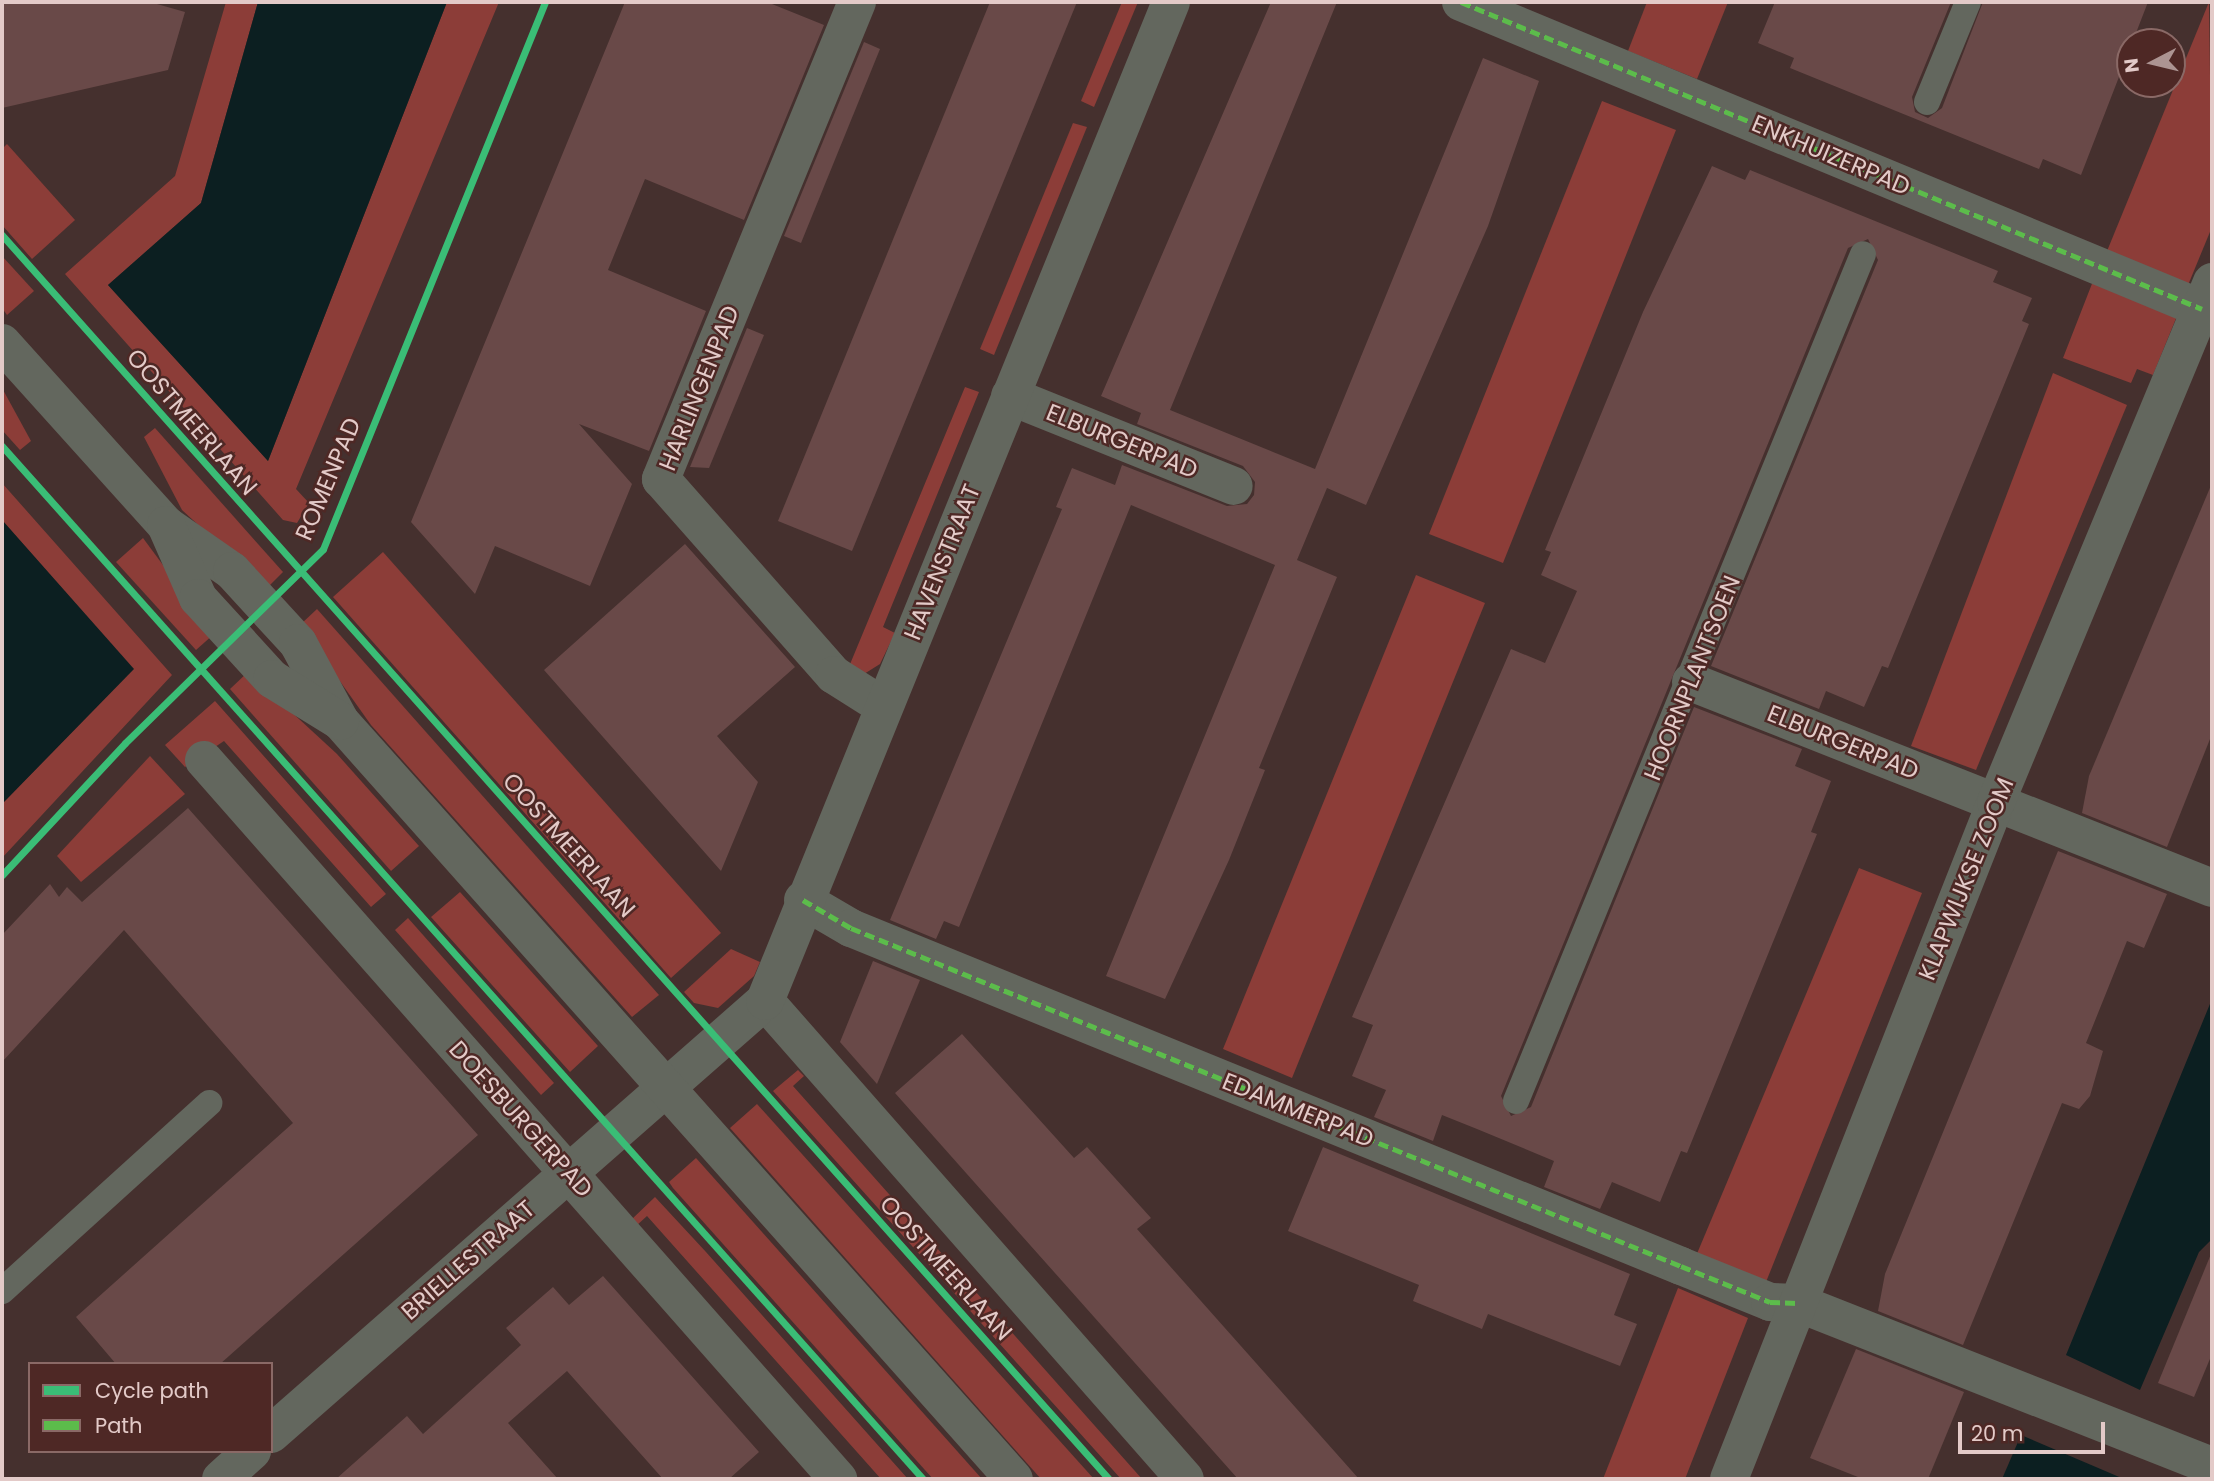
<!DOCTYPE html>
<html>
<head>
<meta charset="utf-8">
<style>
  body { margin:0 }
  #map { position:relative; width:2214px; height:1481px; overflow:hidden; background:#45302e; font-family:Poppins,sans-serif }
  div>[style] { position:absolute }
  .green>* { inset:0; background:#8c3d38 }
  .water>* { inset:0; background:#0c1f21 }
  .building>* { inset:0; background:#694948 }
  .service>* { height:26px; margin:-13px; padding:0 13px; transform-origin:13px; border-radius:13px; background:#63675e }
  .pedestrian>* { height:38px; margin:-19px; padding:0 19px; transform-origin:19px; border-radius:19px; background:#63675e }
  .minor>* { height:38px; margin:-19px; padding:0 19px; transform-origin:19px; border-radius:19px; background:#63675e }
  .tertiary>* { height:38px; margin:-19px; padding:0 19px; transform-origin:19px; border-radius:19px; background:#63675e }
  .quiet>* { height:5px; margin-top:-2.5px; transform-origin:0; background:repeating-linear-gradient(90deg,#5cbc4b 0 10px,transparent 0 15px) }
  .cycleway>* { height:7px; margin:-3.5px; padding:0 3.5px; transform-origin:3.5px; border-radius:3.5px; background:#3abd76 }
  span { translate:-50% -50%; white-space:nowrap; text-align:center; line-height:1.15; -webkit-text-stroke:5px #4e2825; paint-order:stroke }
  .street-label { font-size:24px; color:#e3cac8 }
  .frame { position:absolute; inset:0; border:4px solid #e3cac8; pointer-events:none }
  .legend { position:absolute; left:28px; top:1362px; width:245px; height:91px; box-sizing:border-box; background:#4e2825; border:2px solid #8a6966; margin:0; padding:9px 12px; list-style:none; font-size:21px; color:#e3cac8 }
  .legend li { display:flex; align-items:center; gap:14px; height:35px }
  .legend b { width:35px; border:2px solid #8a6966 }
  .north { position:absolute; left:2116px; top:28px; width:70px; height:70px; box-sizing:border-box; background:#4e2825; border:2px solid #8a6966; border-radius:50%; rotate:263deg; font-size:19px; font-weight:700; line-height:28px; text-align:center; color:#e3cac8 }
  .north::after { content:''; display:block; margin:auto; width:24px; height:32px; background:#ac9492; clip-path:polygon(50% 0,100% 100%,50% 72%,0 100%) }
  .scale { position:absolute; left:1958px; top:1422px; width:147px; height:32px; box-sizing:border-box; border:4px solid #e3cac8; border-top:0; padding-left:9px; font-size:21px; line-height:24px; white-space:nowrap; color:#e3cac8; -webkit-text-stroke:5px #4e2825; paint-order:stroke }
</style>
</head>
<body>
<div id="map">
  <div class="green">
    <i style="clip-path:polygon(226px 2px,258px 2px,201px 203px,108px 285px,268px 461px,447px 2px,499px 2px,296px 489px,309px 503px,297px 523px,283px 520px,65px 274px,175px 176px)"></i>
    <i style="clip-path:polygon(1122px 2px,1138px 2px,1094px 107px,1081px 101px)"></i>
    <i style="clip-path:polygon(1647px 2px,1728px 2px,1697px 79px,1628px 51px)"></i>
    <i style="clip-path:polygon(2209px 2px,2212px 227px,2186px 290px,2105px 256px)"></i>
    <i style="clip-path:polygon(1602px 101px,1676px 130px,1503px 563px,1429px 534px)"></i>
    <i style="clip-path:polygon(1073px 123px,1087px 127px,994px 355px,980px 349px)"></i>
    <i style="clip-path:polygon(7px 144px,75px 220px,32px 259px,2px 225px,2px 149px)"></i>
    <i style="clip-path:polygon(2px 256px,34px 291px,7px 315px,2px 308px)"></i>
    <i style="clip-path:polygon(2095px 276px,2179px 311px,2153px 375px,2137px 369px,2131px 383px,2063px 358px)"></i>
    <i style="clip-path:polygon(2053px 373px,2127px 405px,1976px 770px,1911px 746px)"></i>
    <i style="clip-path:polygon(965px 387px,979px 392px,883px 627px,895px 633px,880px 664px,864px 674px,848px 669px)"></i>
    <i style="clip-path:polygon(2px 388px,31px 441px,20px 450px,2px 430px)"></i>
    <i style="clip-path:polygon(155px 428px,283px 572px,267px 588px,182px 510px,144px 437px)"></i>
    <i style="clip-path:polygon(2px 483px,172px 675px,2px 858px,2px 804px,133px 669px,2px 520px)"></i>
    <i style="clip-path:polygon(143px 538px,214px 634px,196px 650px,116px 562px)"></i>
    <i style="clip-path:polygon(383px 552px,721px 933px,671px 978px,333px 597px)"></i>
    <i style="clip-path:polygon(1416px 575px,1485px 603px,1292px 1078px,1223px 1049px)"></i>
    <i style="clip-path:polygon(317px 609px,659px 995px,632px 1017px,371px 725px,300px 625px)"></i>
    <i style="clip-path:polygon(248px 672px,337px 754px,419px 846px,391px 871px,230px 689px)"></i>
    <i style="clip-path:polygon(215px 701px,386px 894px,371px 907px,224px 741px,185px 767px,165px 745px)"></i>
    <i style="clip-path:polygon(150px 756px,185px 794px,81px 882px,57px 856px)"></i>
    <i style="clip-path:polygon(1859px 868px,1922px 893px,1766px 1282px,1696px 1256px)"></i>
    <i style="clip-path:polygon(460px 892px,598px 1046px,570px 1072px,431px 917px)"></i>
    <i style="clip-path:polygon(408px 918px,554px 1083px,541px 1095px,395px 930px)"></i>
    <i style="clip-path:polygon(731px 949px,760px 962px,754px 976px,718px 1008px,694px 1003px,684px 992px)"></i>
    <i style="clip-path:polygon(798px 1070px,804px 1076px,793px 1086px,1142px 1479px,1121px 1479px,773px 1091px)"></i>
    <i style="clip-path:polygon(757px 1104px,1094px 1479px,1041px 1479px,730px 1128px)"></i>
    <i style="clip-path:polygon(696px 1158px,982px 1479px,933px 1479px,673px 1188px,669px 1182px)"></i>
    <i style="clip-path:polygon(655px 1197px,706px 1252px,908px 1479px,881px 1479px,647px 1216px,636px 1226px,631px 1220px)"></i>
    <i style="clip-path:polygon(1678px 1288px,1748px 1318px,1685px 1479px,1603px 1479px)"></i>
  </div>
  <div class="water">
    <i style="clip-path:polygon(258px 2px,447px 2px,268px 461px,108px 285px,201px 203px)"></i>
    <i style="clip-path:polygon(2px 520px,134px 669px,2px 804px)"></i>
    <i style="clip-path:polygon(2212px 999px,2212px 1239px,2199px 1252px,2140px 1390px,2066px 1355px)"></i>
    <i style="clip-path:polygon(2021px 1435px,2124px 1479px,2002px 1479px)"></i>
  </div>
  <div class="building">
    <i style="clip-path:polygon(2px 2px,150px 2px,185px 12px,168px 70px,2px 108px)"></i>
    <i style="clip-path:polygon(625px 2px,767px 2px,824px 25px,744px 220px,645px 179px,608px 270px,706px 311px,649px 451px,579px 424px,632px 484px,590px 586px,495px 546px,475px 594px,411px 522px)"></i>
    <i style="clip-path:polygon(990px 2px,1077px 2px,852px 551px,778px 521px)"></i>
    <i style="clip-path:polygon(1271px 2px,1337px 2px,1170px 410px,1315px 469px,1483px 58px,1539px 81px,1488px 226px,1366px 505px,1327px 488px,1297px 560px,1337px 577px,1259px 768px,1265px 770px,1229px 860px,1165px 999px,1106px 976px,1275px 565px,1131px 505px,959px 927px,944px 921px,936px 939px,890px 920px,1062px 509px,1056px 507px,1072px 468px,1115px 485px,1122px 465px,1227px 506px,1247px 504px,1254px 495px,1255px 482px,1243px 466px,1137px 424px,1141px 413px,1101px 396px)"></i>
    <i style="clip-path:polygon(1775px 2px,1951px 2px,1912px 97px,1915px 112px,1928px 118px,1942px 108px,1983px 2px,2148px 2px,2081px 175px,2043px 159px,2039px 169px,1790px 68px,1794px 58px,1758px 43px)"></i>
    <i style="clip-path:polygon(864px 42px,880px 49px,801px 243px,784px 236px)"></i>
    <i style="clip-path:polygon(1712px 166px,1745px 180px,1750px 170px,1998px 271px,1993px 282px,2032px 298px,2022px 321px,2029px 324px,1888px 668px,1882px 666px,1864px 707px,1826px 691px,1819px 709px,1711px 666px,1878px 260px,1868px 239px,1848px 248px,1501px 1096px,1511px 1116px,1531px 1107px,1694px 707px,1802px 749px,1795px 766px,1831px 781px,1811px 832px,1817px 834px,1687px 1153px,1681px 1151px,1660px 1202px,1612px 1182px,1600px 1209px,1544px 1187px,1554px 1161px,1477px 1129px,1442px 1115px,1433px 1141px,1374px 1117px,1386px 1090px,1352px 1076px,1373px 1025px,1352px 1017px,1511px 649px,1545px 663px,1577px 591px,1541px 575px,1551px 552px,1545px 550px,1643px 312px)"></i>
    <i style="clip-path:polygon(747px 328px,764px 335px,709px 468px,690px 467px)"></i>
    <i style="clip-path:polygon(2212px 483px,2212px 734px,2167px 847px,2082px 813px,2089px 776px)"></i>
    <i style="clip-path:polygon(685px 544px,795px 667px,717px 736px,758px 782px,721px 871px,544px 670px)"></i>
    <i style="clip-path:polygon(188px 808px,478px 1135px,220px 1364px,116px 1364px,76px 1317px,293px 1123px,124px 930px,2px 1062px,2px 935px,50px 884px,59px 897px,67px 887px,82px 902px)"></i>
    <i style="clip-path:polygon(2058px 851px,2167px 894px,2144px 948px,2127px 941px,2086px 1043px,2103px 1051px,2090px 1096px,2079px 1109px,2062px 1103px,1963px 1345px,1878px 1311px,1885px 1274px)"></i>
    <i style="clip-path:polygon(873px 961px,920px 980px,877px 1084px,840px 1042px)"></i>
    <i style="clip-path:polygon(962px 1034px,1074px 1158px,1087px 1147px,1151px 1218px,1137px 1229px,1359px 1479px,1238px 1479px,895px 1093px)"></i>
    <i style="clip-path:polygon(1323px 1147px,1630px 1274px,1614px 1315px,1637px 1324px,1620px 1366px,1488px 1314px,1482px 1329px,1413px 1301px,1419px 1285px,1288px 1231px)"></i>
    <i style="clip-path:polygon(2211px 1254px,2212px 1354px,2194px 1397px,2158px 1383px)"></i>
    <i style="clip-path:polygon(603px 1276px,759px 1452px,729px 1479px,663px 1479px,567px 1371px,508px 1423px,558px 1479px,336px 1479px,407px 1416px,423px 1434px,521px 1345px,506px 1328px,553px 1287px,569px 1305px)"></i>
    <i style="clip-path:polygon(1856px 1349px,1964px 1392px,1928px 1479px,1863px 1479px,1810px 1458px)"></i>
  </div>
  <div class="service">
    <i style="left:1927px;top:102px;width:108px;rotate:-67.7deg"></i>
    <i style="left:1516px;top:1101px;width:915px;rotate:-67.72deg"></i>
    <i style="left:2px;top:1291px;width:280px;rotate:-42.2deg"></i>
  </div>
  <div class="pedestrian">
    <i style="left:1461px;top:2px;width:802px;rotate:22.5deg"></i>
    <i style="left:803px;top:900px;width:56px;rotate:30.3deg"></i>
    <i style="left:851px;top:928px;width:896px;rotate:22.16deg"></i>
    <i style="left:1681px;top:1266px;width:96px;rotate:22deg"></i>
    <i style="left:1770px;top:1302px;width:28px;rotate:2deg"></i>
  </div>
  <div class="minor">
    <i style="left:857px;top:2px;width:516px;rotate:112.34deg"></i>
    <i style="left:661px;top:479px;width:261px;rotate:48.6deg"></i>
    <i style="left:834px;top:675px;width:58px;rotate:32.3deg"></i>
    <i style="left:1010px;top:396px;width:241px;rotate:21.9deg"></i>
    <i style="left:1691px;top:682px;width:560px;rotate:21.57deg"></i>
    <i style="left:204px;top:760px;width:959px;rotate:48.59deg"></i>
    <i style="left:765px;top:1001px;width:636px;rotate:48.7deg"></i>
    <i style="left:1798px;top:1303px;width:445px;rotate:21.5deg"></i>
    <i style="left:271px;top:1434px;width:657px;rotate:-41.24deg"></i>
    <i style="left:765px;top:1001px;width:1078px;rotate:-67.88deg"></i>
    <i style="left:221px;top:1479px;width:42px;rotate:-42.1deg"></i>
    <i style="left:1729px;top:1479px;width:728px;rotate:-68.48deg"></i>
    <i style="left:1996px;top:802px;width:563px;rotate:-67.44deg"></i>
  </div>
  <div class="tertiary">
    <i style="left:2px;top:343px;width:245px;rotate:48deg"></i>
    <i style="left:166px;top:525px;width:80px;rotate:34.9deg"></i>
    <i style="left:232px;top:571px;width:98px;rotate:47.5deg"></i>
    <i style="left:298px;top:643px;width:89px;rotate:61.7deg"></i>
    <i style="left:340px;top:721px;width:1014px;rotate:48.36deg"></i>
    <i style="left:166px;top:525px;width:80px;rotate:66.3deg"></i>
    <i style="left:198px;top:598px;width:110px;rotate:47.6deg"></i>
    <i style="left:272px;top:679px;width:80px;rotate:31.7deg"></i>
  </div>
  <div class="quiet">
    <i style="left:1461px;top:2px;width:802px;rotate:22.5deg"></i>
    <i style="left:803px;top:900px;width:56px;rotate:30.3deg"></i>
    <i style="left:851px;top:928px;width:896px;rotate:22.16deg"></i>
    <i style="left:1681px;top:1266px;width:96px;rotate:22deg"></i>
    <i style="left:1770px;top:1302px;width:28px;rotate:2deg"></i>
  </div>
  <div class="cycleway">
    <i style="left:2px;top:235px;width:1665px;rotate:48.34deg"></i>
    <i style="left:2px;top:446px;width:1384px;rotate:48.28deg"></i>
    <i style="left:2px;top:875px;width:180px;rotate:-47deg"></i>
    <i style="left:125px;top:743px;width:277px;rotate:-44.4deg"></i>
    <i style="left:323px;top:549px;width:590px;rotate:-67.91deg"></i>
  </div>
  <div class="street-label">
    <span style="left:1831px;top:155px;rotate:23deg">ENKHUIZERPAD</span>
    <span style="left:699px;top:388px;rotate:-68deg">HARLINGENPAD</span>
    <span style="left:192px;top:422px;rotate:49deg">OOSTMEERLAAN</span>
    <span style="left:1122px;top:441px;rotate:22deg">ELBURGERPAD</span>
    <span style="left:328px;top:479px;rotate:-67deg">ROMENPAD</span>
    <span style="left:942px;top:562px;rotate:-68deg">HAVENSTRAAT</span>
    <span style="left:1692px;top:678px;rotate:-68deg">HOORNPLANTSOEN</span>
    <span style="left:1843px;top:742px;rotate:22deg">ELBURGERPAD</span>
    <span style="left:569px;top:845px;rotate:48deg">OOSTMEERLAAN</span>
    <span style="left:1966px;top:879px;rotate:-68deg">KLAPWIJKSE ZOOM</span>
    <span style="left:1298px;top:1110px;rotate:22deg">EDAMMERPAD</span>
    <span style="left:521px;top:1119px;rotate:48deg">DOESBURGERPAD</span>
    <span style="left:468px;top:1260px;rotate:-41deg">BRIELLESTRAAT</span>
    <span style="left:946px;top:1268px;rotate:48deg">OOSTMEERLAAN</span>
  </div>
  <div class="frame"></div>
  <ul class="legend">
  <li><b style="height:9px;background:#3abd76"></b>Cycle path</li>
  <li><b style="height:9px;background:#5cbc4b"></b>Path</li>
  </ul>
  <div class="north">N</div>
  <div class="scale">20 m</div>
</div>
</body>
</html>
